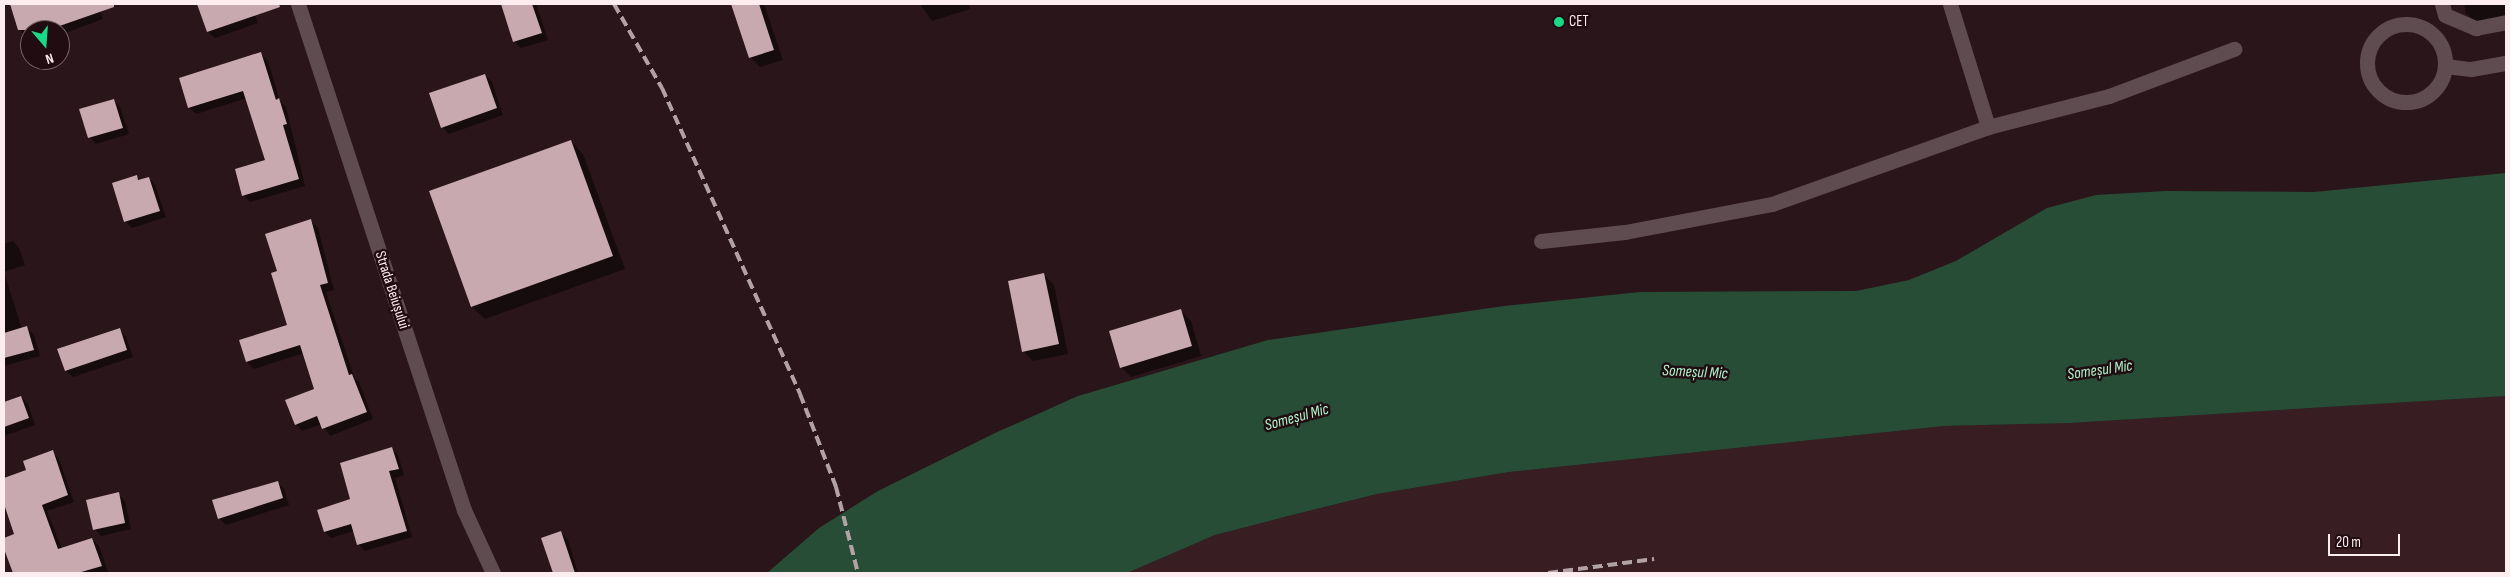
<!DOCTYPE html>
<html>
<head>
<meta charset="utf-8">
<style>
  body { margin:0 }
  #map { position:relative; width:2510px; height:577px; overflow:hidden; background:#2a151a; font-family:"Sofia Sans Condensed",sans-serif }
  div>[style] { position:absolute }
  .built>* { inset:0; background:#381d23 }
  .water>* { inset:0; background:#274d37 }
  .shadow>* { inset:0; background:#0007 }
  .building>* { inset:0; background:#c7a9af }
  .minor>* { height:15px; margin:-7.5px; padding:0 7.5px; transform-origin:7.5px; border-radius:7.5px; background:#5f4c50 }
  .minor>.ring { margin:-7.5px; padding:0; box-sizing:content-box; background:none; border:15px solid #5f4c50; border-radius:50% }
  .rail>* { height:4px; margin-top:-2px; transform-origin:0; background:repeating-linear-gradient(90deg,#b3a2a5 0 10px,transparent 0 15px) }
  .dots>* { width:14px; height:14px; translate:-50% -50%; box-sizing:border-box; border:2px solid #200c11; border-radius:50% }
  span { translate:-50% -50%; white-space:nowrap; text-align:center; line-height:1.15; -webkit-text-stroke:5px #200c11; paint-order:stroke }
  .poi-label { font-size:15px; color:#fdedf0 }
  .left { translate:0 -50%; text-align:left }
  .street-label { font-size:15px; color:#fdedf0 }
  .water-label { font-size:16px; color:#b0f3ca; font-style:italic }
  .frame { position:absolute; inset:0; border:5px solid #fdedf0; pointer-events:none }
  .north { position:absolute; left:20px; top:20px; width:50px; height:50px; box-sizing:border-box; background:#200c11; border:1px solid #78666a; border-radius:50%; rotate:162deg; font-size:14px; font-weight:700; line-height:20px; text-align:center; color:#fdedf0 }
  .north::after { content:''; display:block; margin:auto; width:18px; height:22px; background:#19d989; clip-path:polygon(50% 0,100% 100%,50% 72%,0 100%) }
  .scale { position:absolute; left:2328px; top:534px; width:72px; height:22px; box-sizing:border-box; border:2px solid #fdedf0; border-top:0; padding-left:6px; font-size:15px; line-height:18px; white-space:nowrap; color:#fdedf0; -webkit-text-stroke:4px #200c11; paint-order:stroke }
</style>
</head>
<body>
<div id="map">
  <div class="built">
    <i style="clip-path:polygon(2506px 396px,2506px 573px,1127px 573px,1215px 535px,1288px 516px,1377px 494px,1509px 472px,1944px 426px,2070px 423px)"></i>
  </div>
  <div class="water">
    <i style="clip-path:polygon(2506px 173px,2506px 396px,2070px 423px,1944px 426px,1509px 472px,1377px 494px,1288px 516px,1215px 535px,1127px 573px,767px 573px,819px 528px,878px 491px,995px 433px,1078px 396px,1268px 340px,1504px 306px,1640px 292px,1856px 291px,1909px 280px,1956px 261px,2047px 208px,2096px 195px,2166px 191px,2314px 192px)"></i>
  </div>
  <div class="shadow">
    <i style="clip-path:polygon(11px 4px,98px 4px,103px 19px,60px 35px,60px 30px,30px 30px,30px 54px)"></i>
    <i style="clip-path:polygon(198px 4px,251px 4px,258px 23px,215px 38px,208px 32px)"></i>
    <i style="clip-path:polygon(503px 4px,536px 4px,548px 40px,521px 48px,514px 41px)"></i>
    <i style="clip-path:polygon(732px 4px,764px 4px,783px 60px,760px 67px,750px 57px)"></i>
    <i style="clip-path:polygon(920px 4px,968px 4px,970px 9px,932px 21px)"></i>
    <i style="clip-path:polygon(2464px 4px,2506px 4px,2506px 17px,2476px 23px,2466px 13px)"></i>
    <i style="clip-path:polygon(261px 54px,268px 61px,280px 101px,286px 107px,305px 186px,250px 202px,244px 195px,266px 161px,247px 98px,196px 114px,189px 107px)"></i>
    <i style="clip-path:polygon(485px 75px,492px 82px,503px 115px,449px 134px,442px 127px)"></i>
    <i style="clip-path:polygon(114px 100px,120px 107px,129px 134px,96px 144px,90px 137px)"></i>
    <i style="clip-path:polygon(571px 141px,583px 154px,625px 269px,485px 319px,472px 307px,431px 192px)"></i>
    <i style="clip-path:polygon(136px 176px,141px 181px,149px 178px,155px 185px,166px 217px,132px 228px,125px 221px)"></i>
    <i style="clip-path:polygon(311px 221px,318px 228px,334px 290px,326px 292px,354px 377px,359px 382px,373px 419px,330px 436px,322px 424px,302px 431px,296px 424px,316px 389px,304px 353px,254px 369px,247px 362px,240px 341px,288px 326px,278px 272px)"></i>
    <i style="clip-path:polygon(13px 241px,19px 248px,25px 265px,4px 272px,4px 244px)"></i>
    <i style="clip-path:polygon(4px 272px,22px 329px,27px 328px,34px 335px,40px 356px,4px 366px)"></i>
    <i style="clip-path:polygon(1044px 275px,1054px 285px,1068px 354px,1033px 361px,1023px 351px)"></i>
    <i style="clip-path:polygon(1181px 311px,1191px 321px,1201px 356px,1131px 377px,1121px 367px)"></i>
    <i style="clip-path:polygon(120px 330px,126px 337px,133px 357px,73px 377px,66px 371px)"></i>
    <i style="clip-path:polygon(21px 397px,28px 404px,35px 425px,4px 436px,4px 403px)"></i>
    <i style="clip-path:polygon(392px 449px,398px 455px,404px 475px,395px 478px,412px 537px,365px 551px,359px 545px,354px 531px,331px 538px,325px 532px)"></i>
    <i style="clip-path:polygon(52px 452px,59px 459px,74px 502px,47px 511px,62px 549px,92px 539px,99px 546px,108px 572px,14px 573px,4px 546px,4px 540px,16px 535px,4px 501px,4px 479px,28px 470px)"></i>
    <i style="clip-path:polygon(277px 482px,284px 489px,289px 505px,226px 525px,219px 518px)"></i>
    <i style="clip-path:polygon(118px 494px,125px 501px,131px 529px,101px 536px,95px 529px)"></i>
    <i style="clip-path:polygon(561px 533px,568px 540px,578px 573px,554px 573px,543px 539px)"></i>
  </div>
  <div class="building">
    <i style="clip-path:polygon(10px 4px,114px 4px,114px 7px,48px 30px,18px 30px)"></i>
    <i style="clip-path:polygon(197px 4px,279px 4px,280px 7px,207px 32px)"></i>
    <i style="clip-path:polygon(501px 4px,532px 4px,542px 33px,513px 42px)"></i>
    <i style="clip-path:polygon(731px 4px,759px 4px,774px 50px,749px 58px)"></i>
    <i style="clip-path:polygon(261px 52px,276px 100px,279px 98px,287px 124px,283px 125px,299px 179px,242px 196px,235px 169px,265px 160px,243px 91px,188px 108px,179px 78px)"></i>
    <i style="clip-path:polygon(485px 74px,497px 108px,441px 128px,429px 93px)"></i>
    <i style="clip-path:polygon(114px 99px,123px 128px,88px 138px,79px 109px)"></i>
    <i style="clip-path:polygon(571px 140px,613px 256px,471px 307px,429px 191px)"></i>
    <i style="clip-path:polygon(137px 175px,138px 180px,149px 177px,160px 211px,124px 222px,112px 183px)"></i>
    <i style="clip-path:polygon(311px 219px,328px 283px,320px 285px,349px 375px,352px 374px,367px 412px,322px 429px,317px 416px,295px 425px,285px 400px,314px 389px,300px 345px,246px 362px,239px 340px,287px 325px,271px 273px,277px 271px,265px 234px)"></i>
    <i style="clip-path:polygon(1044px 273px,1059px 344px,1022px 352px,1008px 281px)"></i>
    <i style="clip-path:polygon(1181px 309px,1192px 346px,1120px 368px,1109px 331px)"></i>
    <i style="clip-path:polygon(27px 326px,34px 350px,4px 358px,4px 333px)"></i>
    <i style="clip-path:polygon(120px 328px,127px 350px,65px 371px,57px 349px)"></i>
    <i style="clip-path:polygon(21px 396px,29px 418px,4px 427px,4px 402px)"></i>
    <i style="clip-path:polygon(392px 447px,399px 469px,389px 471px,407px 531px,357px 545px,351px 524px,324px 532px,317px 510px,350px 499px,340px 463px)"></i>
    <i style="clip-path:polygon(53px 450px,68px 495px,42px 505px,58px 549px,92px 538px,102px 566px,78px 573px,13px 573px,4px 549px,4px 538px,14px 534px,4px 504px,4px 478px,26px 470px,23px 461px)"></i>
    <i style="clip-path:polygon(278px 481px,283px 498px,218px 519px,212px 500px)"></i>
    <i style="clip-path:polygon(119px 492px,125px 523px,93px 530px,86px 500px)"></i>
    <i style="clip-path:polygon(561px 531px,575px 573px,553px 573px,541px 538px)"></i>
  </div>
  <div class="minor">
    <i style="left:298px;top:4px;width:533px;rotate:71.84deg"></i>
    <i style="left:464px;top:510px;width:69px;rotate:65.3deg"></i>
    <i style="left:1950px;top:4px;width:129px;rotate:72.8deg"></i>
    <i style="left:2442px;top:4px;width:11px;rotate:75deg"></i>
    <i style="left:2445px;top:15px;width:34px;rotate:23deg"></i>
    <i style="left:2476px;top:28px;width:31px;rotate:-11deg"></i>
    <i class="ring" style="left:2367px;top:24px;width:63px;height:63px"></i>
    <i style="left:2445px;top:66px;width:26px;rotate:7deg"></i>
    <i style="left:2471px;top:69px;width:36px;rotate:-10deg"></i>
    <i style="left:1541px;top:241px;width:84px;rotate:-6.1deg"></i>
    <i style="left:1625px;top:232px;width:150px;rotate:-10.8deg"></i>
    <i style="left:1772px;top:204px;width:229px;rotate:-19.6deg"></i>
    <i style="left:1988px;top:127px;width:125px;rotate:-14.4deg"></i>
    <i style="left:2109px;top:96px;width:134px;rotate:-20.6deg"></i>
  </div>
  <div class="rail">
    <i style="left:614px;top:4px;width:97px;rotate:60.3deg"></i>
    <i style="left:662px;top:88px;width:336px;rotate:65.7deg"></i>
    <i style="left:800px;top:394px;width:100px;rotate:68.8deg"></i>
    <i style="left:836px;top:487px;width:89px;rotate:75.7deg"></i>
    <i style="left:1548px;top:573px;width:107px;rotate:-7.5deg"></i>
  </div>
  <div class="dots">
    <i style="left:1559px;top:22px;background:#19d989"></i>
  </div>
  <div class="poi-label">
    <span class="left" style="left:1569px;top:22px">CET</span>
  </div>
  <div class="street-label">
    <span style="left:392px;top:290px;rotate:72deg">Strada Beiușului</span>
  </div>
  <div class="water-label">
    <span style="left:2100px;top:371px;rotate:-8deg">Someșul Mic</span>
    <span style="left:1695px;top:373px;rotate:3deg">Someșul Mic</span>
    <span style="left:1297px;top:418px;rotate:-15deg">Someșul Mic</span>
  </div>
  <div class="frame"></div>
  <div class="north">N</div>
  <div class="scale">20 m</div>
</div>
</body>
</html>
